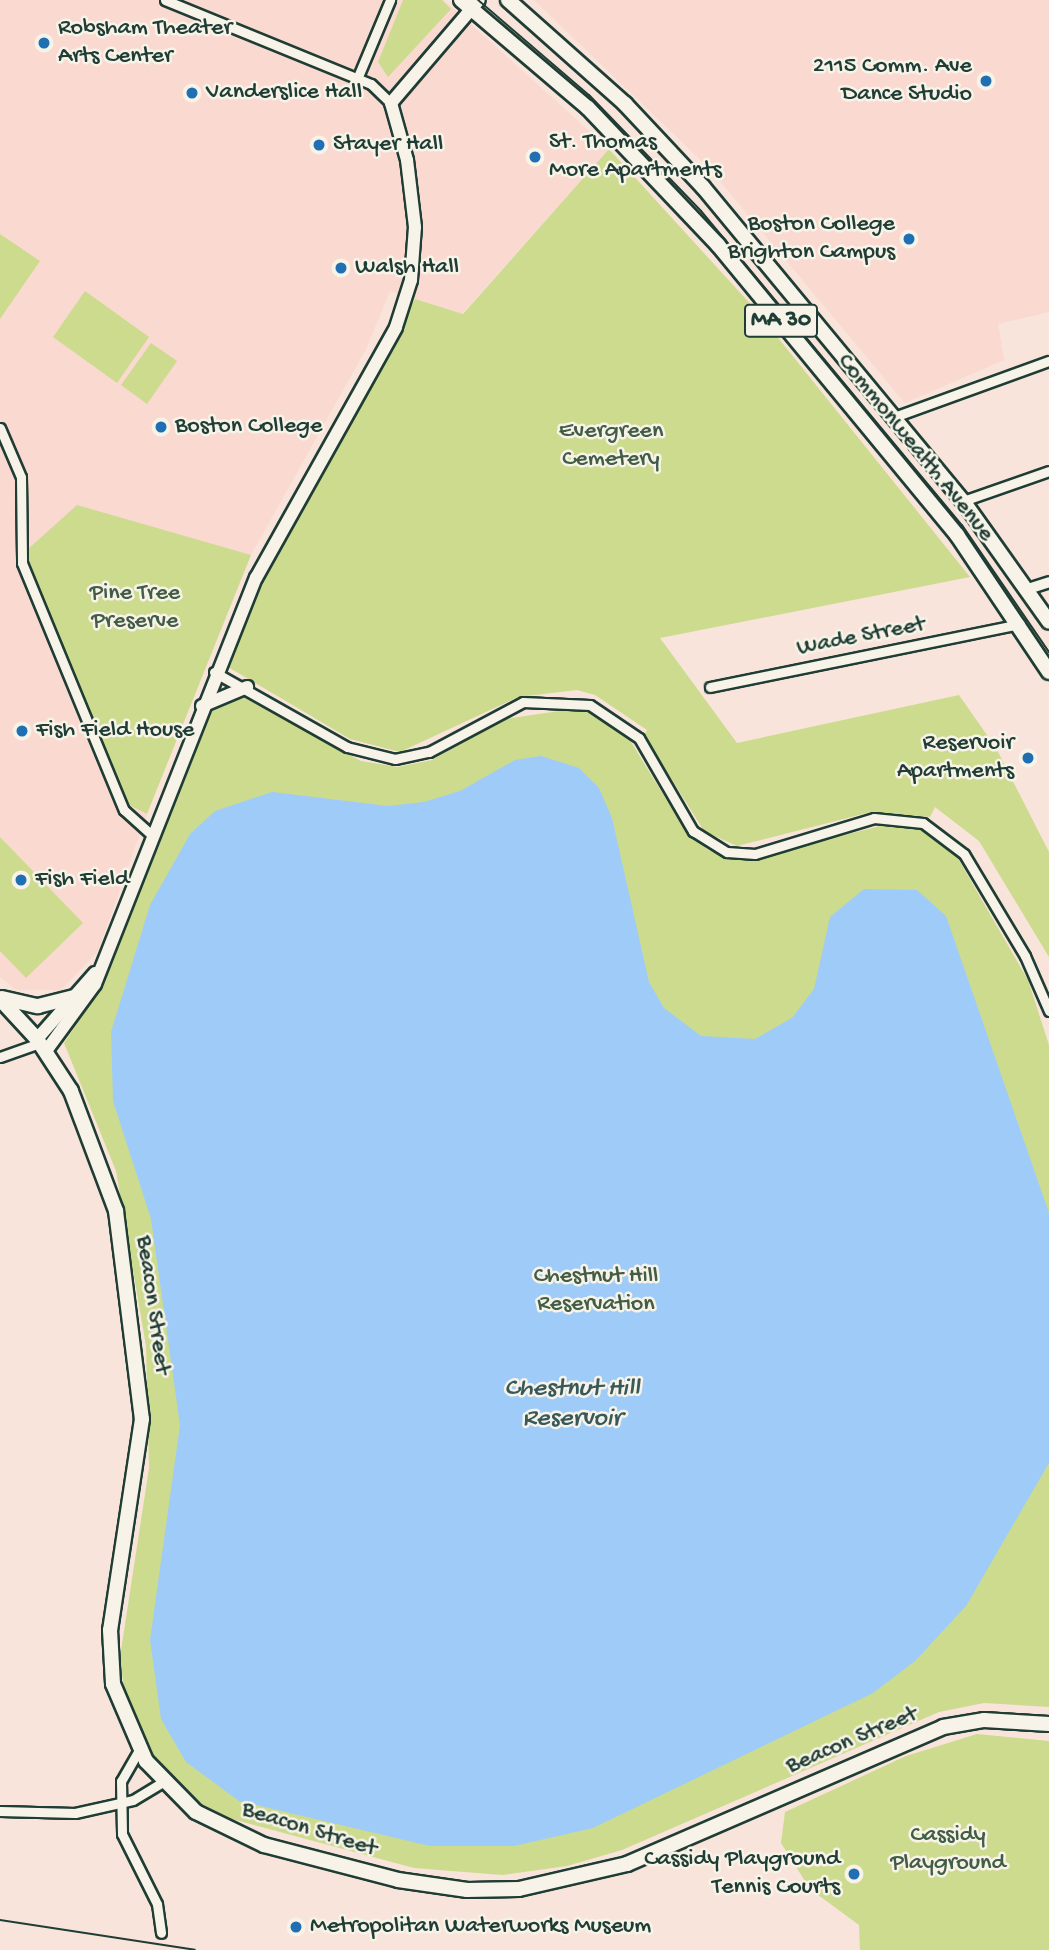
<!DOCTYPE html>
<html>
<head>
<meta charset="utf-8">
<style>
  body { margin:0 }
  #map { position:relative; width:1049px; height:1950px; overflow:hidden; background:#f8e4da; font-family:"Gochi Hand",sans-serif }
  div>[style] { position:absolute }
  .built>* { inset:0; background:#f9d9d0 }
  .green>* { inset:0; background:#cddb8f }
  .water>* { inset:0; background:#9ecbf8 }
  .roads { filter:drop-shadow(2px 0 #1f3d34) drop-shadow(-2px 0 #1f3d34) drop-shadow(0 2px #1f3d34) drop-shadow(0 -2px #1f3d34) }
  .minor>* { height:9px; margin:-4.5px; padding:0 4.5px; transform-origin:4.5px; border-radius:4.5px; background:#f7f3e8 }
  .tertiary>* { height:10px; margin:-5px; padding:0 5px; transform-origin:5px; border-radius:5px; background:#f7f3e8 }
  .secondary>* { height:12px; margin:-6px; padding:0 6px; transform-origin:6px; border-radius:6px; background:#f7f3e8 }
  .primary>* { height:14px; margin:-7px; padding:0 7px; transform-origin:7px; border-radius:7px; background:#f7f3e8 }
  .tram>* { height:2px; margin:-1px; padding:0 1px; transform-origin:1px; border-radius:1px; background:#1f3d34 }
  .dots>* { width:19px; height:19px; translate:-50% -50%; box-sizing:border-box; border:4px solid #f7f3e8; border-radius:50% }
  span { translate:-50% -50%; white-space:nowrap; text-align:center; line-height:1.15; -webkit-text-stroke:5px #f7f3e8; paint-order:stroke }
  .shield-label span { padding:2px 5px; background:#f7f3e8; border:2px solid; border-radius:5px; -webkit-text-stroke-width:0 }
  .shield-label { font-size:23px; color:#1f3d34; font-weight:700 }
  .poi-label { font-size:24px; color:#1f3d34 }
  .left { translate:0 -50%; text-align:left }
  .right { translate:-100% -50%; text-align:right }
  .park-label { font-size:24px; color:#425d46 }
  .street-label { font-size:24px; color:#1f3d34 }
  .water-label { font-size:26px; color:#38595b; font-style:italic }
</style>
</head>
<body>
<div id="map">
  <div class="built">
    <i style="clip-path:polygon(0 0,444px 0,609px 149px,462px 314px,390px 291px,366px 349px,251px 555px,227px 548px,129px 805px,147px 814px,98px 951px,61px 990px,16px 990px,0 977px)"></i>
    <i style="clip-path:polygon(534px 0,1049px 0,1049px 312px,998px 324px,1004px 360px,905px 403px,708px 167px)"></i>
  </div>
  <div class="green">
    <i style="clip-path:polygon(403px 0,442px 0,451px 9px,388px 77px,378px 62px)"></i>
    <i style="clip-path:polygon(609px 149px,755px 309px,970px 577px,660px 638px,737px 743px,959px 695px,996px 748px,1049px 852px,1049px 957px,979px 841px,935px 807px,930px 817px,871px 812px,737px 846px,704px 831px,644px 735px,647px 730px,595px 695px,577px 690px,518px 697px,400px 752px,350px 739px,228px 667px,263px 581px,415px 299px,463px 314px)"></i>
    <i style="clip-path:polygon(0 234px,40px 261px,0 319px)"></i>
    <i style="clip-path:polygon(85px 291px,149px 337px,117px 383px,53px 337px)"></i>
    <i style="clip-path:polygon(151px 343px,177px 361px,147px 404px,121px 385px)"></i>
    <i style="clip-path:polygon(77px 505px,251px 555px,147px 814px,129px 805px,29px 566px,27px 550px)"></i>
    <i style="clip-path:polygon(235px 693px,361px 761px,398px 767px,432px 760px,505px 719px,580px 708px,625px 732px,683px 827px,708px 850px,749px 859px,896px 822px,929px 833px,956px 855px,1028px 980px,1049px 1045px,1049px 1707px,984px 1703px,939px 1712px,622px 1850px,567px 1866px,502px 1875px,414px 1868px,232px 1819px,202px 1804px,153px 1756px,125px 1696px,120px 1657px,149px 1468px,146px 1346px,116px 1171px,64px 1043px,98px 992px,208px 711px)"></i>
    <i style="clip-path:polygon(0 837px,83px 923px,26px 978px,0 951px)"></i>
    <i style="clip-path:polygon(977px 1734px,1049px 1741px,1049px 1950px,860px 1950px,859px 1925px,810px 1889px,781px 1843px,785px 1812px,906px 1756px)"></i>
  </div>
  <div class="water">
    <i style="clip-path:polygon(541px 756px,579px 768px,599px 788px,612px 818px,649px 982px,664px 1008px,701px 1036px,755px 1039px,792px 1018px,814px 989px,830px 917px,864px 889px,917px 890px,946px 916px,1049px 1213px,1049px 1463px,966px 1606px,915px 1661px,873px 1693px,593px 1828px,514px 1846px,430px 1846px,239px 1801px,186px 1762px,161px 1719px,150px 1640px,180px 1425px,151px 1219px,113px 1101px,111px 1032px,150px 905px,190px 834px,215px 811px,272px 792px,388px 806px,424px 802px,460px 791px,515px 760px)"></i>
  </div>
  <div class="roads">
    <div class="minor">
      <i style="left:165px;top:0;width:222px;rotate:22.2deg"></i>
      <i style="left:371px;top:84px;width:28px;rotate:44deg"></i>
      <i style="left:357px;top:79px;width:86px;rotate:-67.3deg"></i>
      <i style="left:894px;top:417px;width:165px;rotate:-19.9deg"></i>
      <i style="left:0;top:428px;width:53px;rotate:66.8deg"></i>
      <i style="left:21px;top:477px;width:86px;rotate:89.3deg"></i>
      <i style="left:22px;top:563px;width:267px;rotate:67.6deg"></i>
      <i style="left:124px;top:810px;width:38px;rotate:42deg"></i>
      <i style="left:963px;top:501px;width:91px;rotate:-19.2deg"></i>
      <i style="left:214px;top:672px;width:153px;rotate:29.4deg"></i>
      <i style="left:347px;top:747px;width:49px;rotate:14deg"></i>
      <i style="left:395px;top:759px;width:35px;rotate:-12deg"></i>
      <i style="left:429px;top:752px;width:106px;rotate:-28deg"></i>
      <i style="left:523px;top:702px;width:67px;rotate:2.6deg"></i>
      <i style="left:590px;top:705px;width:59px;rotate:34deg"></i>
      <i style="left:639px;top:738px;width:108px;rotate:59.9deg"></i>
      <i style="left:693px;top:831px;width:40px;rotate:32deg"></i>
      <i style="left:727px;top:852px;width:28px;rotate:4deg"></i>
      <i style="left:755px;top:854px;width:124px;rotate:-16.8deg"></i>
      <i style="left:874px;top:818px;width:49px;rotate:5.8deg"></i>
      <i style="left:923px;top:823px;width:51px;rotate:37.1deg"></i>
      <i style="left:964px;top:854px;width:119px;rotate:59.1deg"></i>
      <i style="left:1025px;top:956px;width:60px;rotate:66.4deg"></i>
      <i style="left:710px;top:687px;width:316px;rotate:-11.5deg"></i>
      <i style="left:0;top:1057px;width:42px;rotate:-19.3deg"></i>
      <i style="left:139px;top:1750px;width:36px;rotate:120deg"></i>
      <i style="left:121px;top:1781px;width:53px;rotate:88.9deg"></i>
      <i style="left:122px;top:1834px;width:78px;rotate:63.4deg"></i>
      <i style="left:157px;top:1904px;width:29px;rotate:82deg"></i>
      <i style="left:0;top:1811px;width:75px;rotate:1.5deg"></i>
      <i style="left:75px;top:1813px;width:59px;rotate:-12.6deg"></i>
      <i style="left:133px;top:1800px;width:35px;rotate:-31deg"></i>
    </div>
    <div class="tertiary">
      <i style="left:1028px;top:589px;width:22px;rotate:-18deg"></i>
    </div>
    <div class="secondary">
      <i style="left:202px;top:706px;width:49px;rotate:-22.9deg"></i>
      <i style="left:37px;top:1039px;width:88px;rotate:-48.7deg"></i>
      <i style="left:46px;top:1051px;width:83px;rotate:-53.8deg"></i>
      <i style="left:95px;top:984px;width:437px;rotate:-68.4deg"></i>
      <i style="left:256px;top:578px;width:287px;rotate:-60.8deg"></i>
      <i style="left:396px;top:327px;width:49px;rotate:-72.3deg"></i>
      <i style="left:411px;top:280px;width:53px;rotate:-85.7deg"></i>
      <i style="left:415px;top:227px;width:67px;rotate:-96.8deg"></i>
      <i style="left:407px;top:160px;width:59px;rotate:-105.7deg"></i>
      <i style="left:391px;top:103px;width:135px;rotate:-49.5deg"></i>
    </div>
    <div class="primary">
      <i style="left:461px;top:0;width:167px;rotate:40.4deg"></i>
      <i style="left:588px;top:108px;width:189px;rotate:46.5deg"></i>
      <i style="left:718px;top:245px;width:376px;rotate:50.5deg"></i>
      <i style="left:957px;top:535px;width:165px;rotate:56.1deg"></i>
      <i style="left:508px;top:0;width:157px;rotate:41.6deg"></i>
      <i style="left:625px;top:104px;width:114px;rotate:46.8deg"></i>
      <i style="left:703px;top:187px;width:413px;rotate:50.4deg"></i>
      <i style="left:966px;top:505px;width:143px;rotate:54.6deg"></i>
      <i style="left:2px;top:998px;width:37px;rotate:13deg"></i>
      <i style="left:38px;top:1006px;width:38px;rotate:-14deg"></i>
      <i style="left:0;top:999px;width:54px;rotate:47.2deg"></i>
      <i style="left:37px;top:1039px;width:62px;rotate:56.8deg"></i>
      <i style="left:71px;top:1091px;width:128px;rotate:69.4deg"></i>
      <i style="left:116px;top:1211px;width:210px;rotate:82.9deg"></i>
      <i style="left:142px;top:1419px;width:213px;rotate:98.6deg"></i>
      <i style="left:110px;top:1630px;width:54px;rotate:86.8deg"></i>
      <i style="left:113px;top:1684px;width:84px;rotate:66.8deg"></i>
      <i style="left:146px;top:1761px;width:71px;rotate:45.6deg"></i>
      <i style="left:196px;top:1812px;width:76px;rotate:25.9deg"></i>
      <i style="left:264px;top:1845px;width:138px;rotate:14.6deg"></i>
      <i style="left:398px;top:1880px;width:70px;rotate:8.2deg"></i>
      <i style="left:467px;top:1890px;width:52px;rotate:-1.1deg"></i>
      <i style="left:519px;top:1889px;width:111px;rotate:-13deg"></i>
      <i style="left:627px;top:1864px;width:344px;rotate:-23.4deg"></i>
      <i style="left:943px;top:1727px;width:42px;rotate:-9.7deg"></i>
      <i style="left:984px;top:1720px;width:65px;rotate:3.5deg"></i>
    </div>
  </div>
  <div class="tram">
    <i style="left:478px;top:0;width:146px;rotate:40.6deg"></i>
    <i style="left:589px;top:95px;width:161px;rotate:46deg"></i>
    <i style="left:701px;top:211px;width:408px;rotate:50.3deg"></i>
    <i style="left:962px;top:525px;width:154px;rotate:55.6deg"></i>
    <i style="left:0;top:1920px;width:197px;rotate:8.7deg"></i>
  </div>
  <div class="dots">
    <i style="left:44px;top:43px;background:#1f6fb2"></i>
    <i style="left:986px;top:81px;background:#1f6fb2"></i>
    <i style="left:192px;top:93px;background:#1f6fb2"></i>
    <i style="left:319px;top:145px;background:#1f6fb2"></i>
    <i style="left:535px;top:157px;background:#1f6fb2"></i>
    <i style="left:909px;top:239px;background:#1f6fb2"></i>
    <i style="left:341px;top:268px;background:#1f6fb2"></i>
    <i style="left:161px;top:427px;background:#1f6fb2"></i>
    <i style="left:22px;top:731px;background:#1f6fb2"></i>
    <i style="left:1028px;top:758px;background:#1f6fb2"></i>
    <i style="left:21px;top:880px;background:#1f6fb2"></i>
    <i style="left:854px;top:1874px;background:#1f6fb2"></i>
    <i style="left:296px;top:1927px;background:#1f6fb2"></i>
  </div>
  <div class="shield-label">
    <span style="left:781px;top:321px">MA 30</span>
  </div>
  <div class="poi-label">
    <span class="left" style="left:58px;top:43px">Robsham Theater<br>Arts Center</span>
    <span class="right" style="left:972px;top:81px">2115 Comm. Ave<br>Dance Studio</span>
    <span class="left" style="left:206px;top:93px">Vanderslice Hall</span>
    <span class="left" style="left:549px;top:157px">St. Thomas<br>More Apartments</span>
    <span class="left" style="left:333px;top:145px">Stayer Hall</span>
    <span class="right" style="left:895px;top:239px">Boston College<br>Brighton Campus</span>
    <span class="left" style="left:355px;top:268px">Walsh Hall</span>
    <span class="left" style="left:175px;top:427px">Boston College</span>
    <span class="left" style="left:36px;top:731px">Fish Field House</span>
    <span class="right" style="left:1014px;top:758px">Reservoir<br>Apartments</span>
    <span class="left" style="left:35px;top:880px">Fish Field</span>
    <span class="right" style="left:840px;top:1874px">Cassidy Playground<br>Tennis Courts</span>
    <span class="left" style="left:310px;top:1927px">Metropolitan Waterworks Museum</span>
  </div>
  <div class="park-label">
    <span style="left:611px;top:446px">Evergreen<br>Cemetery</span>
    <span style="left:135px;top:608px">Pine Tree<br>Preserve</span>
    <span style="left:596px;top:1291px">Chestnut Hill<br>Reservation</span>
    <span style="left:948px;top:1850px">Cassidy<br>Playground</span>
  </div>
  <div class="street-label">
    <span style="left:915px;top:448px;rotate:51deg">Commonwealth Avenue</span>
    <span style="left:861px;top:637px;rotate:-11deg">Wade Street</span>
    <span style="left:152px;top:1305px;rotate:82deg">Beacon Street</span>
    <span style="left:852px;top:1741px;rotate:-23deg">Beacon Street</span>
    <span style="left:309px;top:1830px;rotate:17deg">Beacon Street</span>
  </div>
  <div class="water-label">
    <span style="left:572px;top:1405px">Chestnut Hill<br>Reservoir</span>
  </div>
</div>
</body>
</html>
